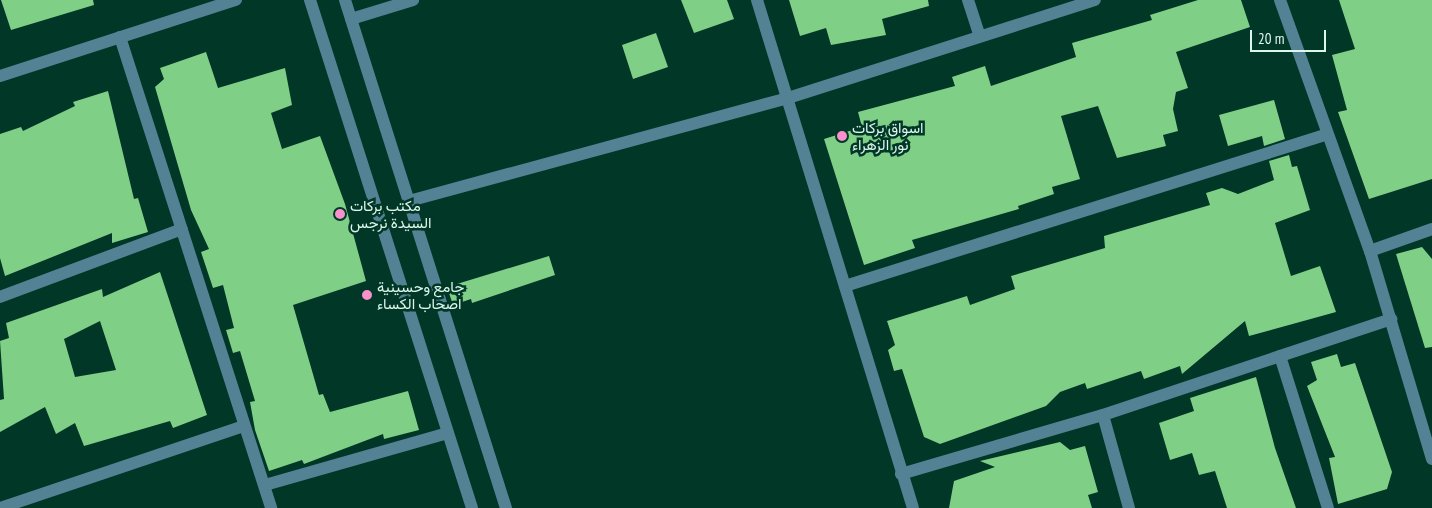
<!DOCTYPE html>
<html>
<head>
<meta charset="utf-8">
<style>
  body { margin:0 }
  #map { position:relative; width:1432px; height:508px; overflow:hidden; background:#013727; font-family:"PT Sans Narrow",Vazirmatn,sans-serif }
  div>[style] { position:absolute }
  .building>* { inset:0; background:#7fcf86 }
  .minor>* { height:12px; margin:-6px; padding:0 6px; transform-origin:6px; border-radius:6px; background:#548295 }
  .dots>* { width:14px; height:14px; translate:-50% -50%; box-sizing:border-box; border:2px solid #013727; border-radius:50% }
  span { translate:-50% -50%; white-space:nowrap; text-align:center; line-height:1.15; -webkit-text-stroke:5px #013727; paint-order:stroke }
  .poi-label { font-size:15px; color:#ddf7eb }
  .left { translate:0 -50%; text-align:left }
  .scale { position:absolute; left:1250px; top:30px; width:76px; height:22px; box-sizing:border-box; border:2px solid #ddf7eb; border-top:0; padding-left:6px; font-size:15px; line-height:18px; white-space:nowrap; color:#ddf7eb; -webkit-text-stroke:4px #013727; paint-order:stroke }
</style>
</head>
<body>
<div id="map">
  <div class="building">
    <i style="clip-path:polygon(1px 0,93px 0,94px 5px,11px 30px)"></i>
    <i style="clip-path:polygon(681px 0,727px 0,734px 19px,694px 33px)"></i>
    <i style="clip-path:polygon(789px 0,928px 0,929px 6px,882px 19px,886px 35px,831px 45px,826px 28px,800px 36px)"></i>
    <i style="clip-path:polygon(1198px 0,1241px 0,1250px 27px,1176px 52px,1188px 88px,1176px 92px,1173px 109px,1178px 131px,1163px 135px,1166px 146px,1117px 158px,1098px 106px,1061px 116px,1080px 179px,1052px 187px,1054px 194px,1018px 206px,1019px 209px,912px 240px,915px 248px,864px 265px,824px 139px,862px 127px,858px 112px,955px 86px,952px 77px,985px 66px,991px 86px,1076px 57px,1072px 43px,1152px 20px,1150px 15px)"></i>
    <i style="clip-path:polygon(1339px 0,1432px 0,1432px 179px,1369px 199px,1338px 112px,1347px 110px,1332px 55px,1355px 49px)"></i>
    <i style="clip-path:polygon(656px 33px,668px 67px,633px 79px,622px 45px)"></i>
    <i style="clip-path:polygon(206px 52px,218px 88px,285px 68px,292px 105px,271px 113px,282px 149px,320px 136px,345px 204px,366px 281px,293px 305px,319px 395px,323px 394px,330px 412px,408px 391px,419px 430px,384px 439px,383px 434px,304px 464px,302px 460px,269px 471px,255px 430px,250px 402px,255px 401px,240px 351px,233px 353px,226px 330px,234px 328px,223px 285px,213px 288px,201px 252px,209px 249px,191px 210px,155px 87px,164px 79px,160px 68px)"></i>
    <i style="clip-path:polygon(108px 91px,134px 199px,138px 198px,148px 232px,112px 243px,112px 233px,5px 276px,0 258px,0 134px,21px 127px,23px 131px,75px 106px,73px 102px)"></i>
    <i style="clip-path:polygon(1274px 100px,1285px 139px,1264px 146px,1262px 136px,1228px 146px,1219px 115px)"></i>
    <i style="clip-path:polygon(1289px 155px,1292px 167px,1297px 166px,1310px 210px,1275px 223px,1291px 276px,1320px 266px,1336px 312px,1249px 336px,1245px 321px,1182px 374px,1180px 366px,1144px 379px,1141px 371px,1087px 389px,1085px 383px,1060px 392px,1046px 406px,940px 444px,924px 437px,902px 369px,894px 371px,888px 350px,895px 345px,887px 321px,967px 296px,970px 305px,1015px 289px,1011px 276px,1105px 248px,1104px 236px,1210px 205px,1206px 193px,1222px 188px,1238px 194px,1274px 180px,1269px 161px)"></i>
    <i style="clip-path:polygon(1422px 247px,1432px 259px,1432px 347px,1425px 348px,1396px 254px)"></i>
    <i style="clip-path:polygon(549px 256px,555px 275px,472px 303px,471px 299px,453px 305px,447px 287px)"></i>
    <i style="clip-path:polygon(evenodd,160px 272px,207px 415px,173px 428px,170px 421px,84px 446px,75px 423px,56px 434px,45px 407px,0 432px,0 400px,4px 399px,0 341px,9px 338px,6px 323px,102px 289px,103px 297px,160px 272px,100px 321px,116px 370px,75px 377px,64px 339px,100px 321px)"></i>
    <i style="clip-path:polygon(1337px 354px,1341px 367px,1355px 363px,1392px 472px,1387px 489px,1338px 504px,1329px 458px,1335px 457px,1307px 386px,1317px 380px,1311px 362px)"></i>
    <i style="clip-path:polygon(1256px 377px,1275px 448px,1296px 508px,1227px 508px,1215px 471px,1199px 475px,1192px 453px,1170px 460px,1159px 423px,1194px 411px,1190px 398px)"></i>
    <i style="clip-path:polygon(1060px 442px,1070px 450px,1085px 446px,1098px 492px,1088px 495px,1092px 508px,949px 508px,954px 481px,995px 467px,980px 461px)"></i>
  </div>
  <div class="minor">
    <i style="left:310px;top:0;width:533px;rotate:72.31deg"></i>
    <i style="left:345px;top:0;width:533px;rotate:72.42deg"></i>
    <i style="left:757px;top:0;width:531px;rotate:72.93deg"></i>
    <i style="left:968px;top:0;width:38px;rotate:72deg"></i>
    <i style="left:1280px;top:0;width:267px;rotate:70.3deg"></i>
    <i style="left:1370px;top:251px;width:217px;rotate:73.4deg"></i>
    <i style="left:351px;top:19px;width:65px;rotate:-17deg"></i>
    <i style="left:120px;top:37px;width:495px;rotate:72.2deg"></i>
    <i style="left:0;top:76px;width:248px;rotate:-17.9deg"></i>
    <i style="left:409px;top:201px;width:393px;rotate:-15.2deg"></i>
    <i style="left:788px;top:98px;width:322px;rotate:-17.7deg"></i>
    <i style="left:1370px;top:251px;width:66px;rotate:-19.5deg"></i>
    <i style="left:845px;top:286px;width:503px;rotate:-17.46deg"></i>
    <i style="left:0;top:297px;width:194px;rotate:-20.5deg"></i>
    <i style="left:1280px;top:356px;width:159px;rotate:72.5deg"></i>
    <i style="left:1103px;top:415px;width:97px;rotate:74.4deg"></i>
    <i style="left:901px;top:474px;width:210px;rotate:-16.3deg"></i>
    <i style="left:1103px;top:415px;width:304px;rotate:-18.4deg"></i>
    <i style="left:265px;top:485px;width:190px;rotate:-15.9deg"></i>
    <i style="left:0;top:508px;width:256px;rotate:-18.6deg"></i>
  </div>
  <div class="dots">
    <i style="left:842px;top:136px;background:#f890cb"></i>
    <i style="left:340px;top:214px;background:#f890cb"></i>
    <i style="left:367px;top:295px;background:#f890cb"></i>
  </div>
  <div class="poi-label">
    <span class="left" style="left:852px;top:136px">اسواق بركات<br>نور الزهراء</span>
    <span class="left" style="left:350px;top:214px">مكتب بركات<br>السيدة نرجس</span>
    <span class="left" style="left:377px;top:295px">جامع وحسينية<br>اصحاب الكساء</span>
  </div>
  <div class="scale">20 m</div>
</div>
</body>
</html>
